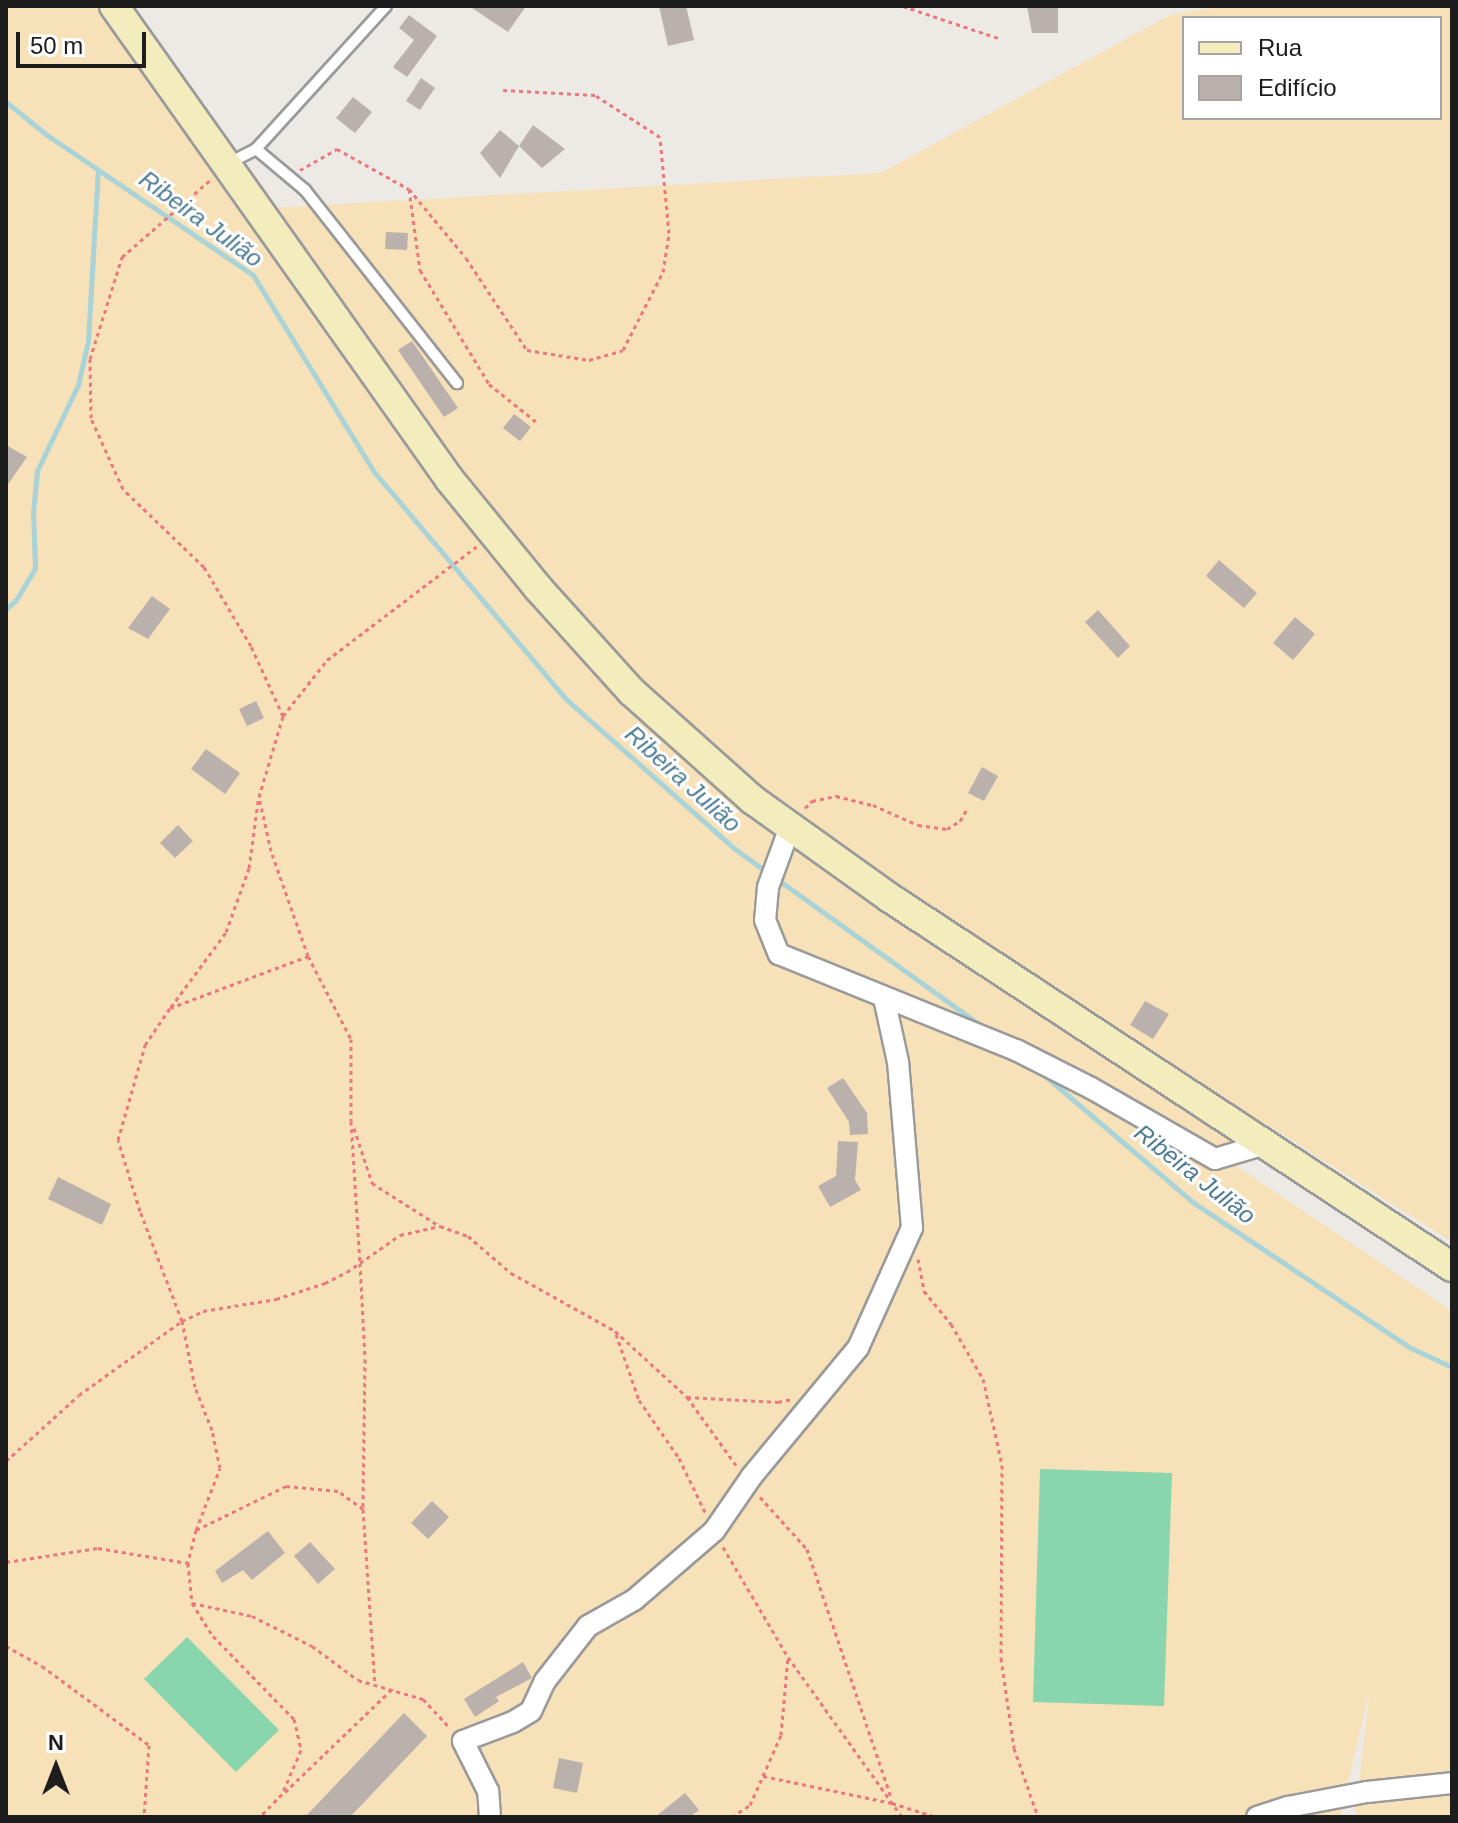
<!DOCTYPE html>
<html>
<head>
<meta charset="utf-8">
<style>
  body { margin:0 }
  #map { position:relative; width:1458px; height:1823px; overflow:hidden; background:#ede9e4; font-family:Helvetica,sans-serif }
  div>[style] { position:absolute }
  .sand>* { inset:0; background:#f7e1b8 }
  .pitch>* { inset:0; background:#89d5ad }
  .stream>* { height:5px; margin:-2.5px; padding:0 2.5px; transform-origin:2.5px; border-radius:2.5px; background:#a9d3d7 }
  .building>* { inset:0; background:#bab1ad }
  .path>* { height:3px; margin-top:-1.5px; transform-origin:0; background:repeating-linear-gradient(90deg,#ec777c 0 4px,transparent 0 8px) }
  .roads { filter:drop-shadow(2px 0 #9a9a9a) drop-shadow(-2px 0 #9a9a9a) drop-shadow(0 2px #9a9a9a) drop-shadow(0 -2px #9a9a9a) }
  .service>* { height:10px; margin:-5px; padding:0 5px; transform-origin:5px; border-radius:5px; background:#fff }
  .minor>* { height:20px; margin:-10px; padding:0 10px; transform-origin:10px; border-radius:10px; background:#fff }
  .secondary>* { height:28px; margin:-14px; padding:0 14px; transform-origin:14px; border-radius:14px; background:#f3edbd }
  span { translate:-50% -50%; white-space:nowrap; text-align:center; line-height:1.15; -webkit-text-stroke:6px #fff; paint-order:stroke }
  .water-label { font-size:24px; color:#4c7b94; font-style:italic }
  .frame { position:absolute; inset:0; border:8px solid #1d1d1d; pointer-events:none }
  .legend { position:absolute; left:1182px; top:16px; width:260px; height:104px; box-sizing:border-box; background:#fff; border:2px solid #a5a5a5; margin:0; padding:10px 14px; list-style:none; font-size:24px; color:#1d1d1d }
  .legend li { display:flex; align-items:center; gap:16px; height:40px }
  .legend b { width:40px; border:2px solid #a5a5a5 }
  .north { position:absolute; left:16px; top:1727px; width:80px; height:80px; -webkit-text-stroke:6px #fff; paint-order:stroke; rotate:0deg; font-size:22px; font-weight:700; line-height:32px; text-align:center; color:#1d1d1d }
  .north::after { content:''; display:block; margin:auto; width:28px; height:36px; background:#1d1d1d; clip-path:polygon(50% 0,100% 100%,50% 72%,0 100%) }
  .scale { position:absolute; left:16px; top:32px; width:130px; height:36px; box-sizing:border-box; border:4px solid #1d1d1d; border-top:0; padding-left:10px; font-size:24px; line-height:28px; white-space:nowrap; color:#1d1d1d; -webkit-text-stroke:6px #fff; paint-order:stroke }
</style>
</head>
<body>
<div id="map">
  <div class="sand">
    <i style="clip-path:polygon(evenodd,6px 6px,128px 6px,273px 208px,881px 173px,1170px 15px,1227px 6px,1452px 6px,1452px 1242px,1263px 1122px,1233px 1164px,1452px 1311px,1452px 1817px,1355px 1817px,1370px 1689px,1340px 1817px,6px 1817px,6px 6px,1184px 18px,1440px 18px,1440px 118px,1184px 118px,1184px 18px)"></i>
  </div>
  <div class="pitch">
    <i style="clip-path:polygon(1040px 1469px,1172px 1473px,1164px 1706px,1033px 1702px)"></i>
    <i style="clip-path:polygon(187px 1637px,279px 1730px,236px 1772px,144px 1679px)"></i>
  </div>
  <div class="stream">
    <i style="left:6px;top:102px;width:53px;rotate:38.8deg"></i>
    <i style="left:47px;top:135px;width:249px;rotate:34.2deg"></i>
    <i style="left:253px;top:275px;width:233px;rotate:58.4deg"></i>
    <i style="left:375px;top:473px;width:297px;rotate:49.8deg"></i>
    <i style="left:567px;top:700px;width:225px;rotate:41.6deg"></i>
    <i style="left:735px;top:849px;width:41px;rotate:36deg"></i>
    <i style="left:6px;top:609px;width:13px;rotate:-42deg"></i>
    <i style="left:16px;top:600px;width:37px;rotate:-59deg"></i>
    <i style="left:35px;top:568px;width:56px;rotate:-92deg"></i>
    <i style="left:33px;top:512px;width:41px;rotate:-84.4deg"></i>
    <i style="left:37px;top:471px;width:95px;rotate:-64.5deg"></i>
    <i style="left:78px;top:385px;width:45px;rotate:-77.2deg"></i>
    <i style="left:88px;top:341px;width:171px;rotate:-86.7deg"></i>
    <i style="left:777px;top:879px;width:254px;rotate:35.7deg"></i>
    <i style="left:1044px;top:1075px;width:197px;rotate:40.5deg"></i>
    <i style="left:1194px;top:1203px;width:261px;rotate:33.8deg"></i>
    <i style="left:1411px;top:1348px;width:45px;rotate:24.9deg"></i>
  </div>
  <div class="building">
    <i style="clip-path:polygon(469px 6px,526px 6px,508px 32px)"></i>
    <i style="clip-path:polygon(659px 6px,686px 6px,694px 40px,668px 46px)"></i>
    <i style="clip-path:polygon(1027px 6px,1058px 6px,1058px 33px,1032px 33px)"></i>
    <i style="clip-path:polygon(409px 15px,437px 36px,407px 77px,393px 67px,414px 40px,399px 28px)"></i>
    <i style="clip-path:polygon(421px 78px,435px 88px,420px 110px,406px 101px)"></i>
    <i style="clip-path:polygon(353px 97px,372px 112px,355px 133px,336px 118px)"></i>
    <i style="clip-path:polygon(533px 125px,565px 149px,542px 168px,519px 146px)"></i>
    <i style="clip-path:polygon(500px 130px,519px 146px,500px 178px,480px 153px)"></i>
    <i style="clip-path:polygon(386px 232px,408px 233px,407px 250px,385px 249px)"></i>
    <i style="clip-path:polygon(412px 341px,458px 408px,444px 417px,398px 350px)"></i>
    <i style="clip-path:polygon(514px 414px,531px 427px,520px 441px,503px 428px)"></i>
    <i style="clip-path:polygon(6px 445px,27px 457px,6px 487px)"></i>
    <i style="clip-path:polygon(1219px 560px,1257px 593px,1244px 608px,1206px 576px)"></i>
    <i style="clip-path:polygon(152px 596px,170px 609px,148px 639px,128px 628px)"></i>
    <i style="clip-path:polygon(1098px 610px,1130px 646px,1118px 658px,1085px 622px)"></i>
    <i style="clip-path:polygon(1295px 617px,1315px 634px,1293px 660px,1273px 643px)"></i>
    <i style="clip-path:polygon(256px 701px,264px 718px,247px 726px,239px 709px)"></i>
    <i style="clip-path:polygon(206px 749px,240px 773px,225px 794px,191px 769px)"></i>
    <i style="clip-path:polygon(982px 767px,998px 776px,984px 801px,968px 793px)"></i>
    <i style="clip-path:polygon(178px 825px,193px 841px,175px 858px,160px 843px)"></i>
    <i style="clip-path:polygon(1145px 1001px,1169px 1014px,1153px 1039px,1130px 1025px)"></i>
    <i style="clip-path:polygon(843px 1078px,867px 1113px,868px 1134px,850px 1135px,849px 1122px,827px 1088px)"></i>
    <i style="clip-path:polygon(838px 1141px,858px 1142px,855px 1180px,861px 1190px,830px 1207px,818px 1186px,836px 1176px)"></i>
    <i style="clip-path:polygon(58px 1177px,111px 1204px,102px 1225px,48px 1199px)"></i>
    <i style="clip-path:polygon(432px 1501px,449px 1517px,428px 1539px,411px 1523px)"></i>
    <i style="clip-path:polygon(268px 1531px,285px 1553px,252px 1580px,243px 1570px,222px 1583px,215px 1571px)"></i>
    <i style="clip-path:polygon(310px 1542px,335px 1569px,318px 1584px,294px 1556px)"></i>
    <i style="clip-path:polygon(523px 1662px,532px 1678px,496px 1697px,499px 1701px,475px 1717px,464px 1699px)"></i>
    <i style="clip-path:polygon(404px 1713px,427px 1736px,350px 1817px,305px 1817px)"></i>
    <i style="clip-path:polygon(559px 1758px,583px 1763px,577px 1793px,553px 1788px)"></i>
    <i style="clip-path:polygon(685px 1793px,699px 1810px,690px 1817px,655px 1817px)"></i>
  </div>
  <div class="path">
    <i style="left:903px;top:6px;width:103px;rotate:18.6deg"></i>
    <i style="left:300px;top:170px;width:43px;rotate:-29.6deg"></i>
    <i style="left:337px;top:149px;width:82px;rotate:29.1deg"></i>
    <i style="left:409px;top:189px;width:89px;rotate:50.4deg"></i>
    <i style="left:466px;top:258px;width:110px;rotate:56.5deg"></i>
    <i style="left:527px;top:350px;width:63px;rotate:9.2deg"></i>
    <i style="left:589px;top:360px;width:35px;rotate:-16deg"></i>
    <i style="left:623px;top:350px;width:88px;rotate:-62.9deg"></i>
    <i style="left:663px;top:272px;width:39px;rotate:-81deg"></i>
    <i style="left:669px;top:233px;width:96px;rotate:-95.4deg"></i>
    <i style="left:660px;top:137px;width:77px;rotate:-147.1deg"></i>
    <i style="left:595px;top:95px;width:92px;rotate:-176.9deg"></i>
    <i style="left:409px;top:189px;width:82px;rotate:82.3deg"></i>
    <i style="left:420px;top:270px;width:133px;rotate:58.8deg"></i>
    <i style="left:489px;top:384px;width:64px;rotate:38.7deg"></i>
    <i style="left:283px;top:716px;width:71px;rotate:-51.8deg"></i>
    <i style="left:327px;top:660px;width:188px;rotate:-37.2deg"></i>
    <i style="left:805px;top:808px;width:10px;rotate:-45deg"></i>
    <i style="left:812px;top:801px;width:25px;rotate:-12deg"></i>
    <i style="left:836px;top:796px;width:38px;rotate:14deg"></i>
    <i style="left:873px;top:805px;width:49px;rotate:24deg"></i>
    <i style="left:918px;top:825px;width:29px;rotate:8deg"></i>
    <i style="left:947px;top:829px;width:15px;rotate:-32deg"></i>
    <i style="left:960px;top:821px;width:14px;rotate:-60deg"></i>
    <i style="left:308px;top:956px;width:93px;rotate:62.6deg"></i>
    <i style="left:351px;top:1039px;width:82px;rotate:90deg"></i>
    <i style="left:351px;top:1121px;width:142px;rotate:86.4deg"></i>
    <i style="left:360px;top:1263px;width:96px;rotate:87deg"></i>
    <i style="left:365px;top:1359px;width:150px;rotate:90.8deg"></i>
    <i style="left:363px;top:1509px;width:31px;rotate:-144deg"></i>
    <i style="left:338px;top:1491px;width:52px;rotate:-174.5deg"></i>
    <i style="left:286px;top:1486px;width:100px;rotate:153.9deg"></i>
    <i style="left:196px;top:1530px;width:66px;rotate:-68.8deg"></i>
    <i style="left:220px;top:1468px;width:39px;rotate:-102deg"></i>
    <i style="left:212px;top:1430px;width:46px;rotate:-111.6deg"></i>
    <i style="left:195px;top:1387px;width:67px;rotate:-101.1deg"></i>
    <i style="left:182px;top:1321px;width:23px;rotate:-25deg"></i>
    <i style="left:203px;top:1311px;width:74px;rotate:-9.3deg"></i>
    <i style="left:276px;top:1299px;width:52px;rotate:-18.1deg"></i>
    <i style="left:325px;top:1283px;width:25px;rotate:-27deg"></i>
    <i style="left:347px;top:1272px;width:16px;rotate:-35deg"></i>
    <i style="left:360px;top:1263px;width:49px;rotate:-35deg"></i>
    <i style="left:400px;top:1235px;width:41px;rotate:-12.7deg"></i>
    <i style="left:440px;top:1226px;width:30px;rotate:20deg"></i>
    <i style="left:468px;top:1236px;width:57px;rotate:40.7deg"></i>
    <i style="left:511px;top:1273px;width:119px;rotate:29.1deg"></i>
    <i style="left:615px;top:1331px;width:98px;rotate:42.5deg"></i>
    <i style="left:687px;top:1397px;width:91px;rotate:3.1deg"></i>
    <i style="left:778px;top:1402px;width:14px;rotate:-12deg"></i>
    <i style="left:171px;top:1007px;width:93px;rotate:-53.7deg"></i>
    <i style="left:226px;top:932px;width:68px;rotate:-70.2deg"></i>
    <i style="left:249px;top:868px;width:68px;rotate:-82.3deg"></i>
    <i style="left:354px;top:1128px;width:58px;rotate:71.9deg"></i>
    <i style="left:372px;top:1183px;width:78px;rotate:32.5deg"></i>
    <i style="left:918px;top:1259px;width:33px;rotate:79deg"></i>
    <i style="left:924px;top:1291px;width:43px;rotate:50.7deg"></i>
    <i style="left:951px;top:1324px;width:64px;rotate:59.8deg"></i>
    <i style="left:983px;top:1379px;width:88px;rotate:77.5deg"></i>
    <i style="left:1002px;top:1465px;width:193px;rotate:90.3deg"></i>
    <i style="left:1001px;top:1658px;width:91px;rotate:81.8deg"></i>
    <i style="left:1014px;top:1748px;width:73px;rotate:70.8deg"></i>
    <i style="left:616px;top:1334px;width:70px;rotate:70.8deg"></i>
    <i style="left:639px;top:1400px;width:70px;rotate:55.4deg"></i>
    <i style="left:679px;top:1458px;width:60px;rotate:64.3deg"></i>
    <i style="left:687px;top:1397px;width:84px;rotate:54.2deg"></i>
    <i style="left:6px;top:1461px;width:98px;rotate:-42.1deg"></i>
    <i style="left:79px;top:1395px;width:127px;rotate:-35.7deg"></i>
    <i style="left:182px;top:1321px;width:118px;rotate:-110.9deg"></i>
    <i style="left:140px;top:1211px;width:74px;rotate:-107.2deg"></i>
    <i style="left:118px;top:1140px;width:99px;rotate:-74.1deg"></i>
    <i style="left:145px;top:1045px;width:45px;rotate:-56deg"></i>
    <i style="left:170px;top:1008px;width:147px;rotate:-20.6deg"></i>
    <i style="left:308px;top:956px;width:111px;rotate:-109.4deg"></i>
    <i style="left:271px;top:851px;width:55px;rotate:-102.5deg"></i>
    <i style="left:259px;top:797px;width:84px;rotate:-73.5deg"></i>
    <i style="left:283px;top:716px;width:77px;rotate:-114.6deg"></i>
    <i style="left:251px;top:646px;width:92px;rotate:-120.7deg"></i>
    <i style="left:204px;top:567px;width:112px;rotate:-136.1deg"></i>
    <i style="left:123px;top:489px;width:78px;rotate:-114.3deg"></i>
    <i style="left:91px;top:418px;width:59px;rotate:-91deg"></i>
    <i style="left:90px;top:359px;width:107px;rotate:-72.6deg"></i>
    <i style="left:122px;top:257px;width:116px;rotate:-41.1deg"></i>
    <i style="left:760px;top:1497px;width:70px;rotate:47.9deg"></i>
    <i style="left:807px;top:1549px;width:262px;rotate:71.3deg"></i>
    <i style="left:363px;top:1509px;width:176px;rotate:86.1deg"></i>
    <i style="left:196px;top:1530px;width:34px;rotate:104deg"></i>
    <i style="left:188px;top:1563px;width:40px;rotate:84.3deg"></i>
    <i style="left:192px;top:1603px;width:39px;rotate:58deg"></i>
    <i style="left:213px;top:1636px;width:116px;rotate:45.7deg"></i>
    <i style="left:294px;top:1719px;width:32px;rotate:77deg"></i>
    <i style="left:301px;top:1750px;width:48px;rotate:113.4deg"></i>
    <i style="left:282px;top:1794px;width:32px;rotate:134deg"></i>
    <i style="left:723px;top:1547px;width:128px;rotate:59.4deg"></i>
    <i style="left:788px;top:1657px;width:196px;rotate:54.5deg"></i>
    <i style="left:6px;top:1562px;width:93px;rotate:-8.7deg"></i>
    <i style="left:98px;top:1548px;width:91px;rotate:9.5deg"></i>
    <i style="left:192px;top:1603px;width:61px;rotate:12.2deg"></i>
    <i style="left:252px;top:1616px;width:67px;rotate:26.6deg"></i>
    <i style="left:312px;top:1646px;width:57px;rotate:36.5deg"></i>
    <i style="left:358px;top:1680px;width:68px;rotate:16.3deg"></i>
    <i style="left:423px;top:1699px;width:40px;rotate:47deg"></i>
    <i style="left:6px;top:1646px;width:41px;rotate:29.1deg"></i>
    <i style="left:42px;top:1666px;width:133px;rotate:36.4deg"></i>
    <i style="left:149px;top:1745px;width:72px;rotate:94deg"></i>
    <i style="left:763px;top:1776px;width:132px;rotate:11.8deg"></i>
    <i style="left:892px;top:1803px;width:46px;rotate:17.7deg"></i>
    <i style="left:285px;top:1792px;width:147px;rotate:-43.9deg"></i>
    <i style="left:732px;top:1817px;width:22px;rotate:-34deg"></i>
    <i style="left:750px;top:1805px;width:77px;rotate:-66.1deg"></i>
    <i style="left:781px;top:1735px;width:78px;rotate:-84.9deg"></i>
  </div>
  <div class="roads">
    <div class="service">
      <i style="left:256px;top:149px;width:64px;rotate:39.9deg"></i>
      <i style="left:305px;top:190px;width:246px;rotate:51.8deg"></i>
      <i style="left:227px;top:164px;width:33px;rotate:-27deg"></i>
      <i style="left:256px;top:149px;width:193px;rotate:-47.7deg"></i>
    </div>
    <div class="minor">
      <i style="left:790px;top:827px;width:64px;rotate:110.1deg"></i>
      <i style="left:768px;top:887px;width:33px;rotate:95deg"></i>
      <i style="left:765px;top:920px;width:37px;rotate:68deg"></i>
      <i style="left:779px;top:954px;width:256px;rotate:22.1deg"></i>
      <i style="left:1016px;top:1050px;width:84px;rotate:26.9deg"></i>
      <i style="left:1091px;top:1088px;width:143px;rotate:29.8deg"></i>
      <i style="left:1215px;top:1159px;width:52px;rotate:-16.7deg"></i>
      <i style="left:490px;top:1817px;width:26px;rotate:-94deg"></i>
      <i style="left:488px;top:1791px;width:56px;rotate:-116.6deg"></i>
      <i style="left:463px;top:1741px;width:53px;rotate:-20.8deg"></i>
      <i style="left:513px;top:1722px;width:21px;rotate:-31deg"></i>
      <i style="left:531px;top:1711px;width:33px;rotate:-65deg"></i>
      <i style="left:545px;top:1681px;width:70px;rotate:-52deg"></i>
      <i style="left:588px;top:1626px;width:53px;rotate:-29.5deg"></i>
      <i style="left:634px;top:1600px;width:106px;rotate:-40.8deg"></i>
      <i style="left:714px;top:1531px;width:67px;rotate:-55.4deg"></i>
      <i style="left:752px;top:1476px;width:166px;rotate:-50.4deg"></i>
      <i style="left:858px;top:1348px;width:132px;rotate:-65.8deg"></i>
      <i style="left:912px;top:1228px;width:167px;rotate:-94.8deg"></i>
      <i style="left:898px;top:1062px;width:66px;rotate:-102.3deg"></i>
      <i style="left:1257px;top:1817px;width:33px;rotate:-18deg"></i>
      <i style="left:1288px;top:1807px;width:80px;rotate:-10.8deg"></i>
      <i style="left:1367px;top:1792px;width:85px;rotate:-6deg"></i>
    </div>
    <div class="secondary">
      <i style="left:114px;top:6px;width:581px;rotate:54.67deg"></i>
      <i style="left:450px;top:480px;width:139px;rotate:50.8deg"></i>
      <i style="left:538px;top:588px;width:140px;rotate:47.9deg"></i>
      <i style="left:632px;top:692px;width:162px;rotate:41.8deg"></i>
      <i style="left:753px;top:800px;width:168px;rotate:35.6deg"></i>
      <i style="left:890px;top:898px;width:672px;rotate:33.29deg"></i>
    </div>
  </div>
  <div class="water-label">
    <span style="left:201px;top:219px;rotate:36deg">Ribeira Julião</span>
    <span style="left:683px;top:779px;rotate:42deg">Ribeira Julião</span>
    <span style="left:1195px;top:1174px;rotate:38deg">Ribeira Julião</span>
  </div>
  <div class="frame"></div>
  <ul class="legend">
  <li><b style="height:10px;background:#f3edbd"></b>Rua</li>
  <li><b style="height:22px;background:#bab1ad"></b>Edifício</li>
  </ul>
  <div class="north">N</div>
  <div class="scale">50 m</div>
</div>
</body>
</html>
